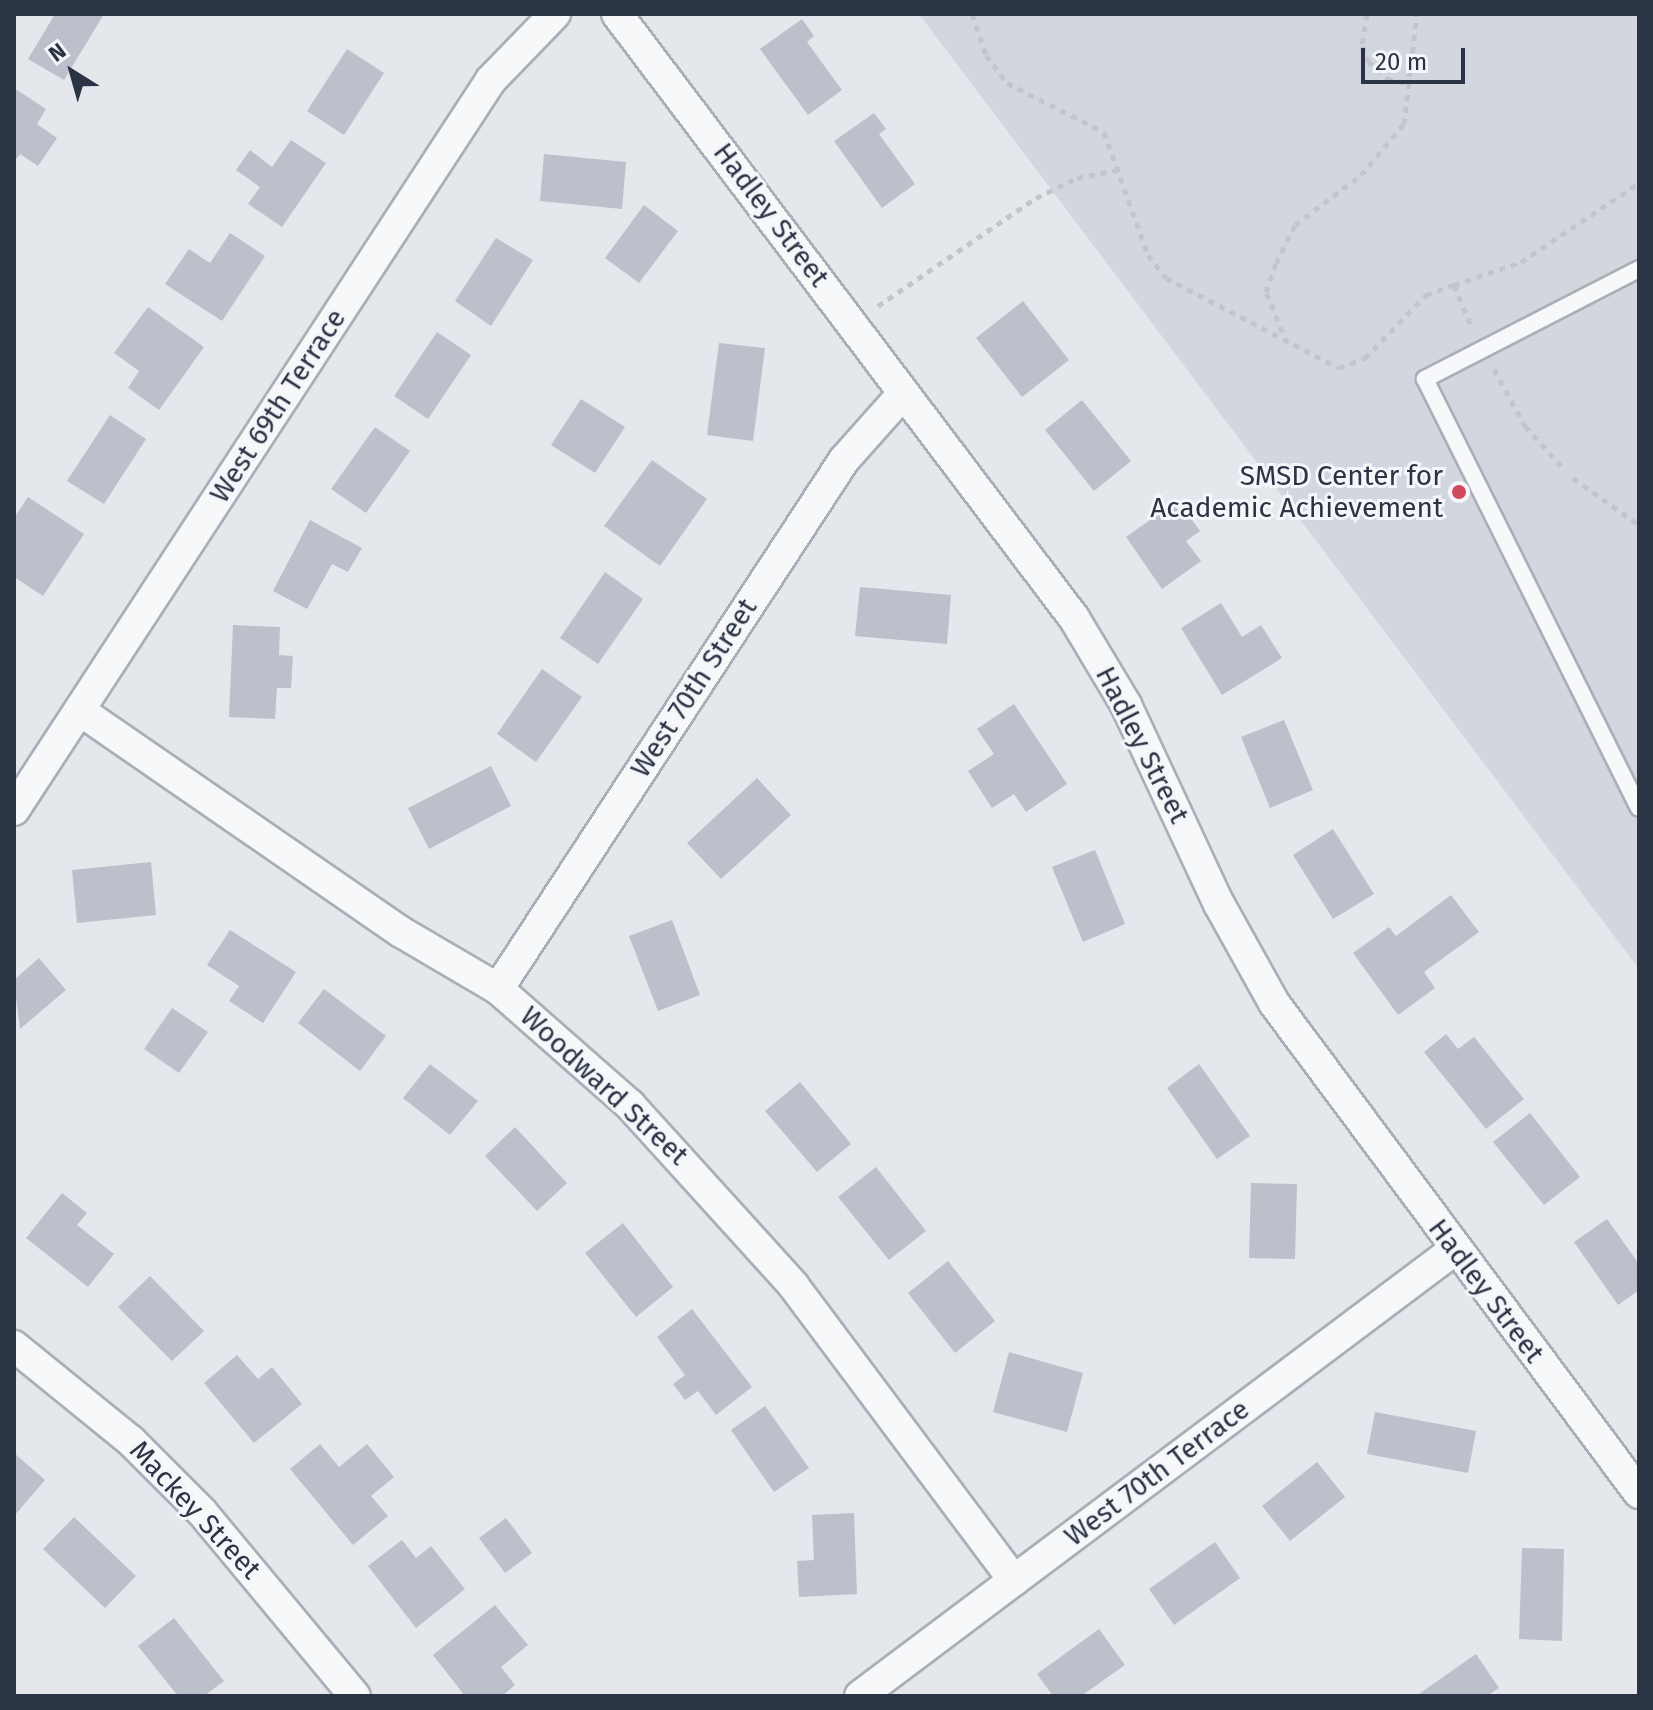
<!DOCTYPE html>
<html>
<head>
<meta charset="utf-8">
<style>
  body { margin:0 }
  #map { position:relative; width:1653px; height:1710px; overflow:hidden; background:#e4e7ec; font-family:"Fira Sans",sans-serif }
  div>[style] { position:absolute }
  .built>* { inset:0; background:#d2d6de }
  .building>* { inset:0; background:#bbc0ca }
  .path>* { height:5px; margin-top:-2.5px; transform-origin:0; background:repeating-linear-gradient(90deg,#c2c5cb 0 6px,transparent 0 12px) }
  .roads { filter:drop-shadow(2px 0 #a9aeb7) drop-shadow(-2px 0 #a9aeb7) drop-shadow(0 2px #a9aeb7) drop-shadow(0 -2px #a9aeb7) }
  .service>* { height:16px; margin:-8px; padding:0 8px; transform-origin:8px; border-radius:8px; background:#f7f8fa }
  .minor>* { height:30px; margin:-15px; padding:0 15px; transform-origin:15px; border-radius:15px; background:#f7f8fa }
  .dots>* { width:22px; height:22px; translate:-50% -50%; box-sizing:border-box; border:4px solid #f4f6f9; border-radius:50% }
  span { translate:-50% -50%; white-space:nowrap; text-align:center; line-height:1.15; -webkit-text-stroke:6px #f4f6f9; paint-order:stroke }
  .street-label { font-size:28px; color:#2b3445 }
  .poi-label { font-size:28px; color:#2b3445 }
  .right { translate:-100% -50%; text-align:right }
  .frame { position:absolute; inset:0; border:16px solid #2b3445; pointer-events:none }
  .north { position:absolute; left:32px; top:32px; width:80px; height:80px; -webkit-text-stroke:6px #f4f6f9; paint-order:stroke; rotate:323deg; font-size:22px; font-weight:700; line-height:32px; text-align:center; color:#2b3445 }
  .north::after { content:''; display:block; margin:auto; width:28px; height:36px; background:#2b3445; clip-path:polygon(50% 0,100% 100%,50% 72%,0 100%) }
  .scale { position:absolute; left:1361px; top:48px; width:104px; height:36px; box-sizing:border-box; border:4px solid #2b3445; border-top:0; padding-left:10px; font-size:24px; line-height:28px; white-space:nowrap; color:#2b3445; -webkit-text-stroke:6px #f4f6f9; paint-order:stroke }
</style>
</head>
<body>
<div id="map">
  <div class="built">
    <i style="clip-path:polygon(919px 14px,1639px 14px,1639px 969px)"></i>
  </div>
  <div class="building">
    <i style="clip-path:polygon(55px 14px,104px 14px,64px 80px,28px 59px)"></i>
    <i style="clip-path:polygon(802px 19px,814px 36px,807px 42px,842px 90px,808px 115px,760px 49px)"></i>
    <i style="clip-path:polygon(347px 49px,384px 73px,344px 135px,307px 111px)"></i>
    <i style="clip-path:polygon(14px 88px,46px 109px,37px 124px,57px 138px,38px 166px,20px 154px,14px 162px)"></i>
    <i style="clip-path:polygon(874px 113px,886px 129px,879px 134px,915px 184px,882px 208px,834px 141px)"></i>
    <i style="clip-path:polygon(291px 140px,326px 163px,282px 227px,248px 204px,260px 187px,236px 170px,250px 150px,272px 167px)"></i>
    <i style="clip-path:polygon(544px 154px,626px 162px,622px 209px,540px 201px)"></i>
    <i style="clip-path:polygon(644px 205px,678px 231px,639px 283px,605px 258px)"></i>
    <i style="clip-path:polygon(230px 233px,265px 256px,222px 321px,165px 284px,189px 249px,210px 263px)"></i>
    <i style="clip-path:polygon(496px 238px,533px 260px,491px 326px,455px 301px)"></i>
    <i style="clip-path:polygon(1023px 301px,1069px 360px,1022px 397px,976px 338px)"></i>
    <i style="clip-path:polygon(148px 307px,204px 347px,159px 410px,128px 388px,139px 371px,114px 353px)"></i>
    <i style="clip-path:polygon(437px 332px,471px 355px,428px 419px,394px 396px)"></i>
    <i style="clip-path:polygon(719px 343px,765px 348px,753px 441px,707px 435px)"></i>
    <i style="clip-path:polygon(581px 399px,625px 427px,595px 473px,551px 445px)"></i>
    <i style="clip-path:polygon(1082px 400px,1131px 461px,1094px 491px,1045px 430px)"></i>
    <i style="clip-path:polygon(110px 415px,146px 439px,104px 504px,67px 481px)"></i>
    <i style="clip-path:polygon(375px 427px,410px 451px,366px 513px,331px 489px)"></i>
    <i style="clip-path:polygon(652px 460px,707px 499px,660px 566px,604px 526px)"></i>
    <i style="clip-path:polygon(28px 497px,84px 534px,43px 596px,14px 577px,14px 518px)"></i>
    <i style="clip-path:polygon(1178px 500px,1200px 531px,1186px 541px,1201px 561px,1162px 589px,1126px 537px)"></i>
    <i style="clip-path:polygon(310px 520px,362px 548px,348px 572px,332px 564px,307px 609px,273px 591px)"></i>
    <i style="clip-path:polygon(605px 572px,643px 599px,598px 664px,560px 638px)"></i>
    <i style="clip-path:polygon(860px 587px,951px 595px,947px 644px,855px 636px)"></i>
    <i style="clip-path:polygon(1221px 603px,1242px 637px,1261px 625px,1282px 658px,1222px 695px,1181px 628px)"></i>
    <i style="clip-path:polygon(233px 625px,280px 627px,279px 655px,293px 656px,291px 688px,277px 688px,275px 719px,229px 717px)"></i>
    <i style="clip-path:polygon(542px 669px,582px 697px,536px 762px,497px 734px)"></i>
    <i style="clip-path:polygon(1014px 704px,1067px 784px,1026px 812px,1014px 794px,992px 808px,968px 771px,994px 754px,977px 729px)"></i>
    <i style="clip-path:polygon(1284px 720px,1313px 790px,1270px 808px,1241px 737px)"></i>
    <i style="clip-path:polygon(491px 766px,511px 806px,429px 849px,408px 808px)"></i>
    <i style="clip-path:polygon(757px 778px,791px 815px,721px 879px,687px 843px)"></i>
    <i style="clip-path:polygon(1333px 829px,1374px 894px,1333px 919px,1293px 855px)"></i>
    <i style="clip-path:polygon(1095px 850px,1125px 924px,1083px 942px,1052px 867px)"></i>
    <i style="clip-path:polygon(151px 862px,156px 915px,77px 923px,72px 870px)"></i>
    <i style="clip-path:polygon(1451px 895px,1479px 932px,1424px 972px,1435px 988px,1398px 1015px,1353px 953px,1389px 927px,1396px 936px)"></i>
    <i style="clip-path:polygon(672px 920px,700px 995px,658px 1011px,629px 936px)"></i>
    <i style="clip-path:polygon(230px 930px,296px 972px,263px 1023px,229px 1001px,239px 986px,207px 965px)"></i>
    <i style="clip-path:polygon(39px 958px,66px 990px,20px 1029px,14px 980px)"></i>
    <i style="clip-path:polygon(324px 989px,386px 1036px,360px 1071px,298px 1023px)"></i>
    <i style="clip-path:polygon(172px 1008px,208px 1032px,179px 1073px,144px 1049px)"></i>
    <i style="clip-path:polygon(1446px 1034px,1458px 1049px,1474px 1037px,1524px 1099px,1486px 1129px,1424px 1052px)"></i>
    <i style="clip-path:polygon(430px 1064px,478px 1101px,450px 1135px,403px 1098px)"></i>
    <i style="clip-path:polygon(1199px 1064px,1250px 1136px,1217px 1159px,1167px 1088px)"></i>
    <i style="clip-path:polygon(800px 1082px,851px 1144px,817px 1172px,765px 1111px)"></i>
    <i style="clip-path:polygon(1530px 1113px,1580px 1177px,1544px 1205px,1493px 1142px)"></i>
    <i style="clip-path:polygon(515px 1127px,567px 1183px,537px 1211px,485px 1156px)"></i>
    <i style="clip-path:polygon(876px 1167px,926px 1231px,889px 1260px,838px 1197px)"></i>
    <i style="clip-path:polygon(1251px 1183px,1297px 1184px,1295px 1259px,1249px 1258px)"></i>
    <i style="clip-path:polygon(62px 1193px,87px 1213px,77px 1225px,114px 1254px,88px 1287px,26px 1238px)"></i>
    <i style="clip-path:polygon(1607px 1219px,1639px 1264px,1639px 1290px,1618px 1305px,1574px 1242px)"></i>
    <i style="clip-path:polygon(623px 1223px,673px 1287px,636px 1317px,585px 1253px)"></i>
    <i style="clip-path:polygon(948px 1261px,995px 1321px,955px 1353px,908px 1293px)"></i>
    <i style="clip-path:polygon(150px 1276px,204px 1331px,172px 1361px,118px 1307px)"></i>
    <i style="clip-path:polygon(692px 1309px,752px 1387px,716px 1415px,698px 1391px,685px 1400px,673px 1384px,685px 1375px,657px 1337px)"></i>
    <i style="clip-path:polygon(1009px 1352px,1083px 1373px,1067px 1432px,993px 1412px)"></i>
    <i style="clip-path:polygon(237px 1355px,258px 1379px,272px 1367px,302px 1404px,254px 1443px,204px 1383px)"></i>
    <i style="clip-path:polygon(765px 1406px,809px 1468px,774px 1492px,731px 1430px)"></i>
    <i style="clip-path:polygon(1375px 1412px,1476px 1431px,1468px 1473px,1367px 1454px)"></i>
    <i style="clip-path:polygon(320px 1444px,339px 1467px,367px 1444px,394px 1477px,371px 1496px,388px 1516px,353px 1545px,290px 1469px)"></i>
    <i style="clip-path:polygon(14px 1453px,45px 1480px,14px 1516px)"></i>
    <i style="clip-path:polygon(1317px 1462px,1345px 1497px,1290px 1541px,1262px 1506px)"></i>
    <i style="clip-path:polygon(854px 1513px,857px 1594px,799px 1597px,797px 1561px,814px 1560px,812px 1515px)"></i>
    <i style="clip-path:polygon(74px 1517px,136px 1576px,105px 1608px,43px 1549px)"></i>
    <i style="clip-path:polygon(506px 1518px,532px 1553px,505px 1573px,479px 1538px)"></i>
    <i style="clip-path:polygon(402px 1540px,416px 1558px,431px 1546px,465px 1589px,416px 1628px,368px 1566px)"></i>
    <i style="clip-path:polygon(1215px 1542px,1240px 1578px,1174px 1625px,1149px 1589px)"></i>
    <i style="clip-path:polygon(1522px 1548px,1564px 1549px,1562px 1641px,1519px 1639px)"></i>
    <i style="clip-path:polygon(495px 1605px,528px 1645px,501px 1667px,515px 1685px,502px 1696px,465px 1696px,433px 1655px)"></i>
    <i style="clip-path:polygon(174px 1618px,224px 1681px,204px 1696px,178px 1696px,138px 1646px)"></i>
    <i style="clip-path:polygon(1099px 1629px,1125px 1665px,1081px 1696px,1053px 1696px,1037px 1674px)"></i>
    <i style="clip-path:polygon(1476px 1654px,1499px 1688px,1487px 1696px,1416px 1696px)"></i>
  </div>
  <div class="path">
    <i style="left:972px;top:14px;width:43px;rotate:71.1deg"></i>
    <i style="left:986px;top:55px;width:35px;rotate:53deg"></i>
    <i style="left:1007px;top:83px;width:109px;rotate:26.8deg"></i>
    <i style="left:1104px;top:132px;width:131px;rotate:70.3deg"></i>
    <i style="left:1148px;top:255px;width:29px;rotate:52deg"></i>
    <i style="left:1166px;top:278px;width:195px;rotate:27.5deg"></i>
    <i style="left:1339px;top:368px;width:28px;rotate:-21deg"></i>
    <i style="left:1365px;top:358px;width:88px;rotate:-45.9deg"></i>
    <i style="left:1426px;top:295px;width:30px;rotate:-20deg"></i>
    <i style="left:1454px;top:285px;width:47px;rotate:67.3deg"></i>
    <i style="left:1367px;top:14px;width:32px;rotate:99deg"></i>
    <i style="left:1362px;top:46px;width:16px;rotate:68deg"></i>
    <i style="left:1368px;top:61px;width:26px;rotate:43deg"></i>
    <i style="left:1387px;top:79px;width:21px;rotate:11deg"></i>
    <i style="left:1454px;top:285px;width:71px;rotate:-18.9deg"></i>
    <i style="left:1521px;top:262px;width:142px;rotate:-33.8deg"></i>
    <i style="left:878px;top:306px;width:191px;rotate:-34.4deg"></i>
    <i style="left:1036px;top:198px;width:46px;rotate:-26deg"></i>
    <i style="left:1077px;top:178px;width:42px;rotate:-11deg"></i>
    <i style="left:1287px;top:343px;width:55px;rotate:-112.4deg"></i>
    <i style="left:1266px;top:292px;width:31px;rotate:-71deg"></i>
    <i style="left:1276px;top:263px;width:42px;rotate:-63.4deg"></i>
    <i style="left:1295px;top:225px;width:83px;rotate:-37.1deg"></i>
    <i style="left:1361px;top:175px;width:67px;rotate:-49.9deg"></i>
    <i style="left:1404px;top:124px;width:111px;rotate:-83.3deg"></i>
    <i style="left:1494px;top:369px;width:65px;rotate:61.5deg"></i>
    <i style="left:1525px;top:426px;width:58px;rotate:47.8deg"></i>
    <i style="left:1573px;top:478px;width:81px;rotate:35.5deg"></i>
  </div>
  <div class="roads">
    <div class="service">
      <i style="left:1639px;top:269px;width:241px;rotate:152.8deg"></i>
      <i style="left:1425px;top:379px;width:479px;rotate:63.5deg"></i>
    </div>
    <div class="minor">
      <i style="left:617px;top:14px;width:757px;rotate:52.89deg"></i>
      <i style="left:1074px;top:618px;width:101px;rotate:59.1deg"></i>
      <i style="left:1126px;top:705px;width:220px;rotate:65deg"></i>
      <i style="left:1219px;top:904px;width:113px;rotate:60.9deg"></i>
      <i style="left:1274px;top:1003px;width:611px;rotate:53.32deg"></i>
      <i style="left:82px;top:712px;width:388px;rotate:34.6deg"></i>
      <i style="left:401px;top:932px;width:113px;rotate:30.4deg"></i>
      <i style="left:498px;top:989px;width:176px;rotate:41.3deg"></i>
      <i style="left:630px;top:1105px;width:243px;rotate:47.8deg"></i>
      <i style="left:793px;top:1285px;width:369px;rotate:53.2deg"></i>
      <i style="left:14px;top:810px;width:872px;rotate:-56.84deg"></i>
      <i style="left:491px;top:80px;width:92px;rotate:-45.9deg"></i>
      <i style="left:498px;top:989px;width:632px;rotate:-56.81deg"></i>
      <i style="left:844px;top:460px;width:86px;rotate:-48.3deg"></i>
      <i style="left:14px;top:1346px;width:151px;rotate:39.1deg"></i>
      <i style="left:131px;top:1441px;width:100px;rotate:45deg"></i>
      <i style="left:202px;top:1512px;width:239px;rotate:50.3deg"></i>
      <i style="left:860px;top:1696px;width:743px;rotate:-36.9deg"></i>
    </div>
  </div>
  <div class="dots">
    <i style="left:1459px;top:492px;background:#d1495b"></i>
  </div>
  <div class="street-label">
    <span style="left:771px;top:215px;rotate:53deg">Hadley Street</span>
    <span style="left:278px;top:406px;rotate:-57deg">West 69th Terrace</span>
    <span style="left:694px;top:688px;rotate:-57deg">West 70th Street</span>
    <span style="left:1142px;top:745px;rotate:63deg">Hadley Street</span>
    <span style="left:604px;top:1086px;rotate:43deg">Woodward Street</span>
    <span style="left:1486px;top:1291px;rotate:53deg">Hadley Street</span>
    <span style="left:1157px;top:1473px;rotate:-37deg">West 70th Terrace</span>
    <span style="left:195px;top:1510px;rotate:47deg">Mackey Street</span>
  </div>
  <div class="poi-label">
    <span class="right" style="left:1443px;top:492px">SMSD Center for<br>Academic Achievement</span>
  </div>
  <div class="frame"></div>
  <div class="north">N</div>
  <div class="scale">20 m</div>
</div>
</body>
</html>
